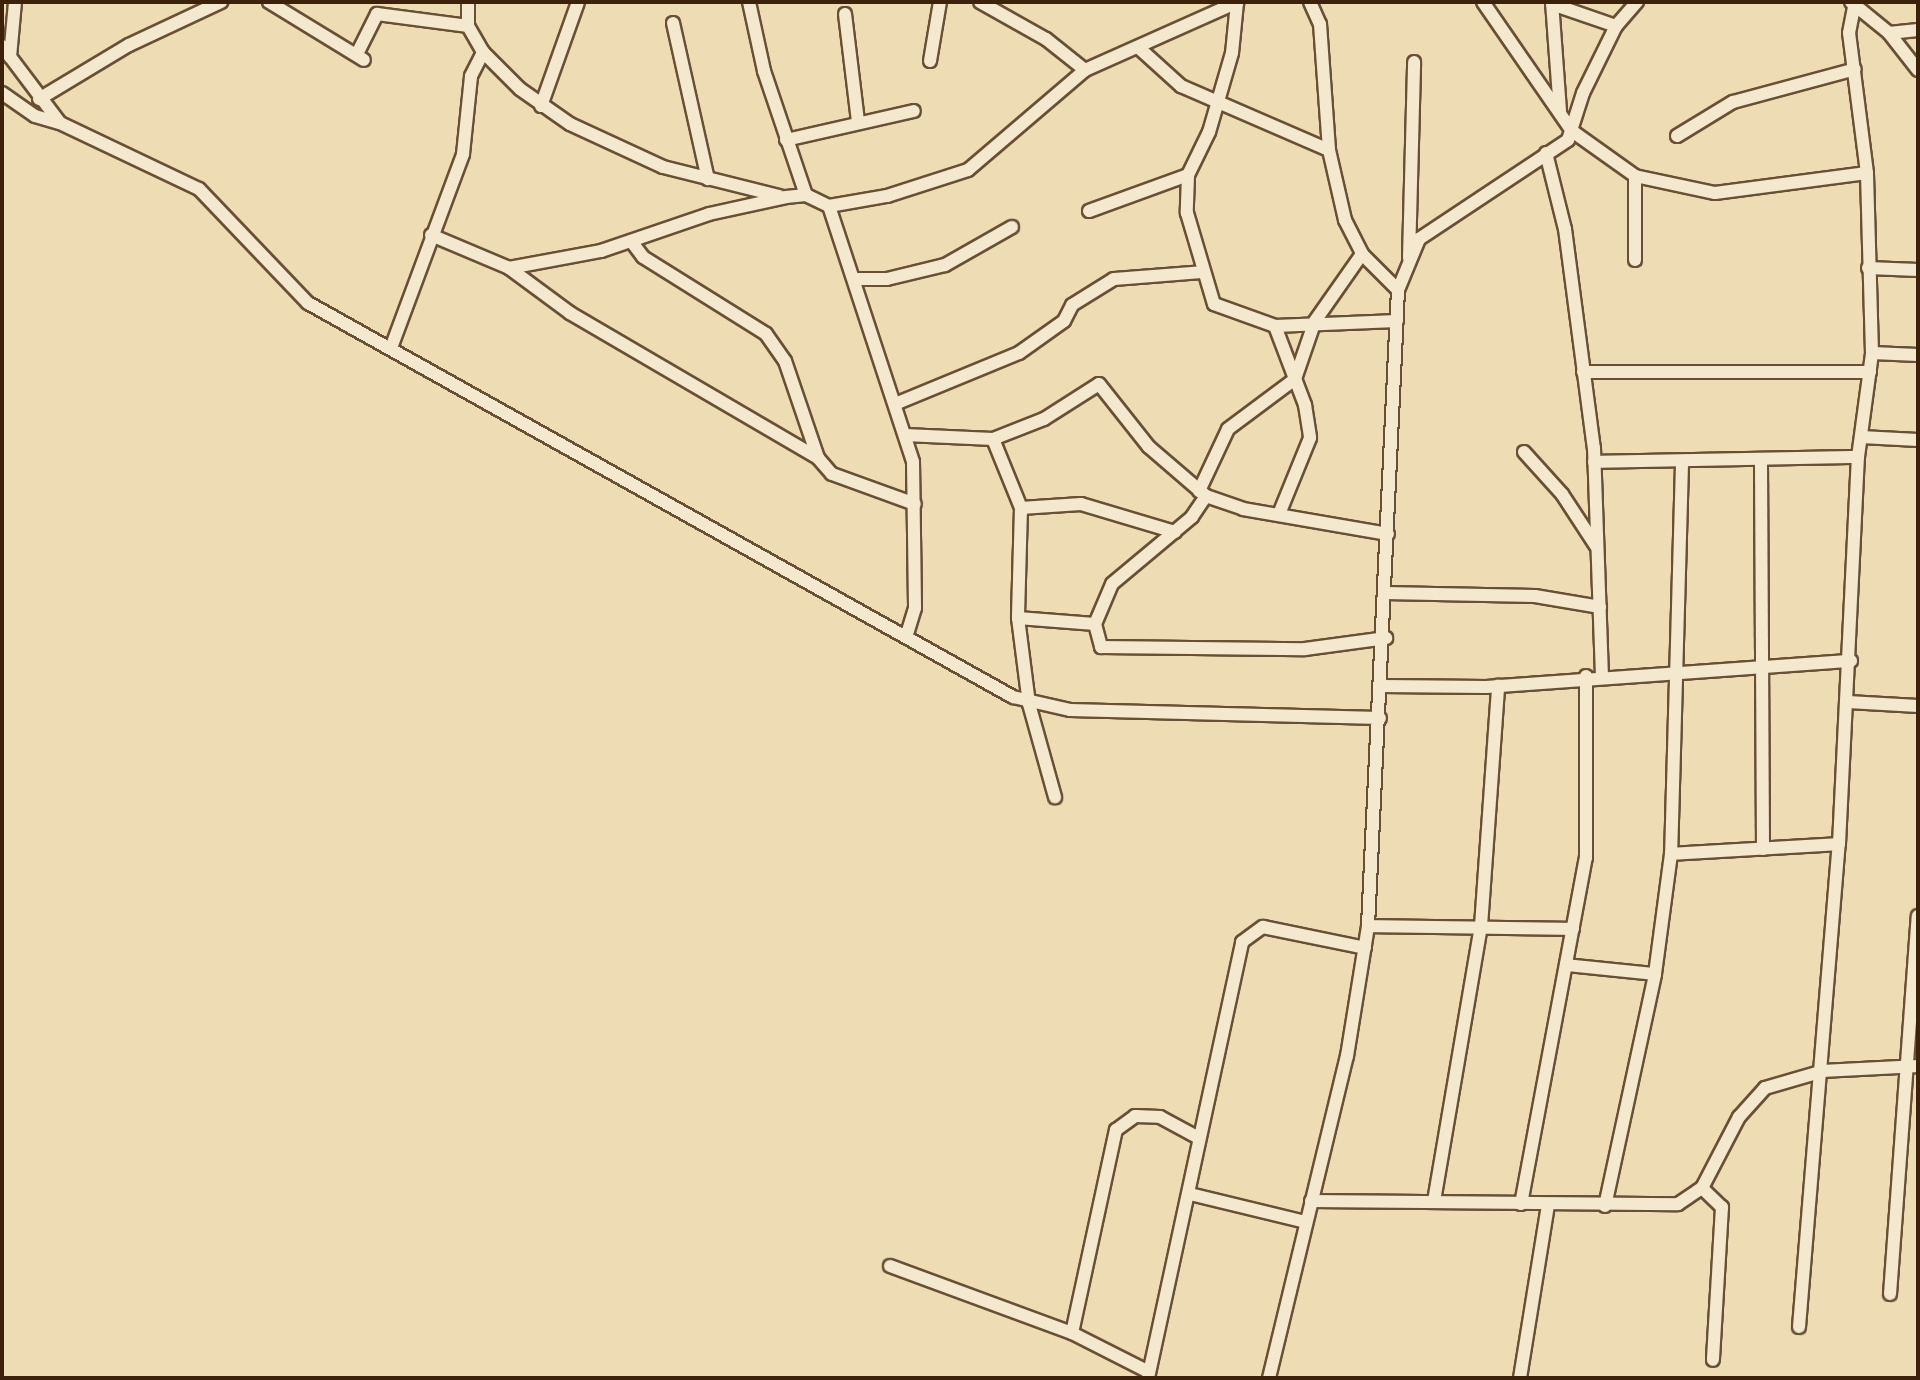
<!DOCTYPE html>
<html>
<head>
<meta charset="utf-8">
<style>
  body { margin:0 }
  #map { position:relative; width:1920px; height:1380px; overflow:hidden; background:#eedcb4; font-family:"IM FELL Double Pica",serif }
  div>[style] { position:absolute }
  .roads { filter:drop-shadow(2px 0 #685035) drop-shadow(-2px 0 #685035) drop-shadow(0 2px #685035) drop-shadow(0 -2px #685035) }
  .minor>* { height:12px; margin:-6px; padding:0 6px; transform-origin:6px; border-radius:6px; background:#f4e8ce }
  span { translate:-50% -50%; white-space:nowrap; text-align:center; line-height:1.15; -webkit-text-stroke:7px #f4e8ce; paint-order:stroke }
  .frame { position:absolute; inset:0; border:4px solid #3c210b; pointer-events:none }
</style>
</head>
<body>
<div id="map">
  <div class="roads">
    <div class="minor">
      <i style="left:269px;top:2px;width:111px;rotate:31.4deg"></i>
      <i style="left:468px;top:2px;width:24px;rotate:90deg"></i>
      <i style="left:468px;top:26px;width:30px;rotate:60deg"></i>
      <i style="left:483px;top:52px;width:52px;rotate:45deg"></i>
      <i style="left:520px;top:89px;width:61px;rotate:35deg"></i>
      <i style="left:570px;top:124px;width:102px;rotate:24.8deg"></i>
      <i style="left:663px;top:167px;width:120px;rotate:14deg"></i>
      <i style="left:749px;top:2px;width:71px;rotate:77.7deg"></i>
      <i style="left:764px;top:71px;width:131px;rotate:71.3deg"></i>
      <i style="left:980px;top:2px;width:76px;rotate:29.3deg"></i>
      <i style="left:1046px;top:39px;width:50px;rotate:38.5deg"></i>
      <i style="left:1310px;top:2px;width:24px;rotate:66deg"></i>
      <i style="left:1320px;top:24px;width:126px;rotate:85.9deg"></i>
      <i style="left:1329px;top:150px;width:72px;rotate:77.1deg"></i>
      <i style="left:1345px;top:220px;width:38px;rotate:63deg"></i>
      <i style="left:1362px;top:254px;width:51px;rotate:45deg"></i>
      <i style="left:1483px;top:2px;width:157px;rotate:55.4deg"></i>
      <i style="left:1572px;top:131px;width:77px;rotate:35.5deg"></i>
      <i style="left:1635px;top:176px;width:82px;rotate:12deg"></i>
      <i style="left:1715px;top:193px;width:153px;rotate:-7.5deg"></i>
      <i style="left:1552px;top:2px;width:109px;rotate:85.8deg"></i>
      <i style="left:1851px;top:2px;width:49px;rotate:39.2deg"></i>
      <i style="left:1889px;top:33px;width:47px;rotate:51.9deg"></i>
      <i style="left:1237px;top:3px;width:50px;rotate:95.7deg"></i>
      <i style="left:1232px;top:53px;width:82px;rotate:106.2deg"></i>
      <i style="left:1209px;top:132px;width:48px;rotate:116deg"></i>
      <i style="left:1188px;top:175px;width:38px;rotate:92deg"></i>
      <i style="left:1187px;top:213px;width:95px;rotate:73.5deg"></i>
      <i style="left:1214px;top:304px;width:65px;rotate:19.8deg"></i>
      <i style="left:1275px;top:326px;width:122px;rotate:-2.3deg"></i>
      <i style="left:1552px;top:4px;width:68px;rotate:19deg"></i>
      <i style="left:845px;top:14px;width:108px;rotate:83.1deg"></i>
      <i style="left:673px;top:23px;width:160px;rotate:77.4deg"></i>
      <i style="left:1889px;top:33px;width:29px;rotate:-6deg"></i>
      <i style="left:2px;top:46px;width:96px;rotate:53deg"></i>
      <i style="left:60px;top:123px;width:154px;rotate:25.4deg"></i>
      <i style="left:199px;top:189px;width:158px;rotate:46.3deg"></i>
      <i style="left:308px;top:303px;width:808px;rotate:29.2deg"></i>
      <i style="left:1013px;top:697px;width:58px;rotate:12.8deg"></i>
      <i style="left:1070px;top:710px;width:310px;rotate:1.5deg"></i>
      <i style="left:1139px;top:48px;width:57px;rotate:42.1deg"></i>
      <i style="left:1181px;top:86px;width:161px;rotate:23.4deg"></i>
      <i style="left:357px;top:54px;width:45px;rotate:-63.4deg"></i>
      <i style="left:377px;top:14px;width:92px;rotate:7.5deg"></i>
      <i style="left:10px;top:57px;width:55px;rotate:-84.8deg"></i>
      <i style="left:930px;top:61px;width:60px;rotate:-80.4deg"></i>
      <i style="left:2px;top:93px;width:40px;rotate:34.9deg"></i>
      <i style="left:35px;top:116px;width:25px;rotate:16deg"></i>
      <i style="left:39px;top:99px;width:105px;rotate:-31deg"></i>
      <i style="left:129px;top:45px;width:102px;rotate:-25.1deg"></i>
      <i style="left:541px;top:106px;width:110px;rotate:-70.4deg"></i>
      <i style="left:1677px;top:136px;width:66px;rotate:-31.3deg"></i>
      <i style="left:1733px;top:102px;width:126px;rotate:-15.1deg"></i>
      <i style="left:786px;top:140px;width:131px;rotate:-12.8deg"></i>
      <i style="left:1546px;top:153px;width:78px;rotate:76deg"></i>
      <i style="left:1565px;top:229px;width:221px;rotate:82.5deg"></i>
      <i style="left:1594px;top:448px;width:226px;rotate:88deg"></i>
      <i style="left:829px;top:206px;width:59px;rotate:-9.8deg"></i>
      <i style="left:887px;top:196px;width:85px;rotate:-17.8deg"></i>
      <i style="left:968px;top:170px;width:154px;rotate:-40.5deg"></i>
      <i style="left:1085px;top:70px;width:167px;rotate:-24deg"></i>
      <i style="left:1089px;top:211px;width:105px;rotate:-20deg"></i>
      <i style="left:431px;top:235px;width:85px;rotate:22.9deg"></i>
      <i style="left:509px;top:268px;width:94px;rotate:-10.5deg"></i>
      <i style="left:601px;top:251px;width:114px;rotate:-18.9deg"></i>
      <i style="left:709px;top:214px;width:79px;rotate:-12.4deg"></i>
      <i style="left:786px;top:197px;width:20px;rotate:-6deg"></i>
      <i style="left:806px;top:195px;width:25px;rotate:26deg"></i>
      <i style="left:829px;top:206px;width:269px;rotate:71.8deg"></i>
      <i style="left:913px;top:462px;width:146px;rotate:89.2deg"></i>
      <i style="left:915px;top:608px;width:30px;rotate:107deg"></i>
      <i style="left:631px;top:241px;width:20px;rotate:53deg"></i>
      <i style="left:643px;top:257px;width:145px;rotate:32deg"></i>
      <i style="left:766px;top:334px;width:33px;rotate:55deg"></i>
      <i style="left:785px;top:361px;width:102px;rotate:71.2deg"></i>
      <i style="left:818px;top:458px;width:21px;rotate:49deg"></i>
      <i style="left:832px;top:474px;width:88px;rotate:19.9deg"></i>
      <i style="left:1409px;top:258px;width:196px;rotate:-88.5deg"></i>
      <i style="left:1635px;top:260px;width:84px;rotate:-90deg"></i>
      <i style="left:509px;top:268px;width:76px;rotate:36.4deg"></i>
      <i style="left:570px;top:313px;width:287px;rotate:30.3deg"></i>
      <i style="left:1868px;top:268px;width:50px;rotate:2.3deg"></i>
      <i style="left:857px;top:279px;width:30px"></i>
      <i style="left:887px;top:279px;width:60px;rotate:-13.6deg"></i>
      <i style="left:945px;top:265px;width:77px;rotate:-29.6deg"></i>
      <i style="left:1275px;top:326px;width:85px;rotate:69.2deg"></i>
      <i style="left:1305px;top:405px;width:33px;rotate:81deg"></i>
      <i style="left:1310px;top:438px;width:82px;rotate:112.2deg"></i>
      <i style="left:391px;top:348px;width:207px;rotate:-69.6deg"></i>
      <i style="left:463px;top:154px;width:78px;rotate:-84.1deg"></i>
      <i style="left:471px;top:76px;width:27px;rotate:-63deg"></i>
      <i style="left:1872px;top:353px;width:46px;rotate:2.5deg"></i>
      <i style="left:1583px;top:372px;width:287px"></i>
      <i style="left:895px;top:404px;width:134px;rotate:-22.4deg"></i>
      <i style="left:1019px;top:353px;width:55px;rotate:-35.4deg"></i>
      <i style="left:1064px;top:321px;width:18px;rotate:-63deg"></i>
      <i style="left:1072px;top:305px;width:49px;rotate:-31.8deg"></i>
      <i style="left:1114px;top:279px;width:88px;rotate:-4.5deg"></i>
      <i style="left:905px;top:435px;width:88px;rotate:2.6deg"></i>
      <i style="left:993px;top:439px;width:55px;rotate:-21.4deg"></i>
      <i style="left:1044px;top:419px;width:65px;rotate:-32.5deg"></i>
      <i style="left:1099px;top:384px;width:80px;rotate:51.6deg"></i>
      <i style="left:1149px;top:447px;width:75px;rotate:40.7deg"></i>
      <i style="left:1206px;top:496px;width:39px;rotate:19deg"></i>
      <i style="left:1243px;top:509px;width:147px;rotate:9.8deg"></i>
      <i style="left:1861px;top:437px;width:57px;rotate:3deg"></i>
      <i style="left:993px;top:439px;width:74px;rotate:67.9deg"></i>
      <i style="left:1021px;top:508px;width:110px;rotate:91.6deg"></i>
      <i style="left:1018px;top:618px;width:87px;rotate:82.7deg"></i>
      <i style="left:1029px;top:704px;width:97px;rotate:74.4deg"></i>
      <i style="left:1524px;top:452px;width:57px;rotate:47.9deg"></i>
      <i style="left:1562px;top:494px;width:62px;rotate:56.8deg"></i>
      <i style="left:1594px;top:462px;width:264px;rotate:-1.1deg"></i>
      <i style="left:1682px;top:464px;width:390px;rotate:91.6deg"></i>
      <i style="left:1671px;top:854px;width:168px;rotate:-3.4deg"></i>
      <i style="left:1761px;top:464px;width:385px;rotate:89.7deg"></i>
      <i style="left:1199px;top:491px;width:68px;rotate:-64.9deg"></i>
      <i style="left:1228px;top:429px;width:84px;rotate:-36.7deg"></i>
      <i style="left:1295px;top:379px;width:61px;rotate:-71deg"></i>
      <i style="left:1315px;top:321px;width:82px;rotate:-55deg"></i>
      <i style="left:1206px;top:496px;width:25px;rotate:124deg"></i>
      <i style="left:1192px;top:517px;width:104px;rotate:140.1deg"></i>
      <i style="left:1112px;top:584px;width:43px;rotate:113deg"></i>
      <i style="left:1095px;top:624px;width:24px;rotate:75deg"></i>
      <i style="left:1101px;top:647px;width:204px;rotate:0.6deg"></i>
      <i style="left:1305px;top:649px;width:82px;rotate:-7.7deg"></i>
      <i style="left:1021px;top:508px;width:60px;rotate:-3.8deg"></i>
      <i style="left:1081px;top:504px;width:98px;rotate:16.6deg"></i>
      <i style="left:1385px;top:593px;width:150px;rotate:1.1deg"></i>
      <i style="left:1535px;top:596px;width:66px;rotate:9.6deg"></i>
      <i style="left:1018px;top:618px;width:77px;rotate:4.5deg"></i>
      <i style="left:1382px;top:686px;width:104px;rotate:0.6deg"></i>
      <i style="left:1486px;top:687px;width:366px;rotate:-4.1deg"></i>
      <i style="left:1848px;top:702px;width:70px;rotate:3.3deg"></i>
      <i style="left:1368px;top:926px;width:205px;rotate:0.8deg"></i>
      <i style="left:1566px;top:965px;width:89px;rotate:5.8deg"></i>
      <i style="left:1702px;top:1188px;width:28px;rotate:44deg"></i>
      <i style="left:1722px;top:1207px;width:153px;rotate:93.4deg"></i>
      <i style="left:1190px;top:1194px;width:119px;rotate:13.6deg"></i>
      <i style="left:1311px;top:1201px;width:367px;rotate:0.5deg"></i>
      <i style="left:1678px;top:1204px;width:29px;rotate:-34deg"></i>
      <i style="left:1702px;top:1188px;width:80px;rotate:-62.5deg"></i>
      <i style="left:1739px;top:1117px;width:39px;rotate:-48deg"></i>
      <i style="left:1765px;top:1088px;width:60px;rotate:-16.3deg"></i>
      <i style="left:1823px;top:1071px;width:95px;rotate:-3deg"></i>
      <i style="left:1434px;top:1201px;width:279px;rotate:-80.3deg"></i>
      <i style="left:1481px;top:926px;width:241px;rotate:-85.9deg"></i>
      <i style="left:1521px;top:1204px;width:352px;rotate:-79.4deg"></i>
      <i style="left:1586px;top:858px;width:182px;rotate:-90deg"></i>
      <i style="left:1605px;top:1206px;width:237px;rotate:-77.8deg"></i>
      <i style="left:1655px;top:974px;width:121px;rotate:-82.4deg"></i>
      <i style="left:890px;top:1266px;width:194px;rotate:20.2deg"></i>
      <i style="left:1072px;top:1333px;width:86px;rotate:26.9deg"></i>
      <i style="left:1890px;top:1294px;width:379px;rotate:-85.8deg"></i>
      <i style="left:1799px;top:1327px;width:485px;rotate:-85.3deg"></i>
      <i style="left:1839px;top:844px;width:387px;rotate:-87.2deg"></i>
      <i style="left:1858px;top:457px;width:105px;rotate:-82.3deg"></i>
      <i style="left:1872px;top:353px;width:180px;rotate:-91.6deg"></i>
      <i style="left:1867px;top:173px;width:141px;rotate:-97.3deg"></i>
      <i style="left:1849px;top:33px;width:26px;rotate:-79deg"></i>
      <i style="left:1072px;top:1333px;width:208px;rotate:-77.8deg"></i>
      <i style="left:1116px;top:1130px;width:24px;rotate:-36deg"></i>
      <i style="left:1135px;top:1116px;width:25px;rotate:2deg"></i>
      <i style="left:1160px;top:1117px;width:42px;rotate:28.4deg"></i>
      <i style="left:1148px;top:1378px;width:446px;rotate:-77.8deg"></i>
      <i style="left:1242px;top:942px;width:26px;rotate:-36deg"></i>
      <i style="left:1263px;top:927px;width:104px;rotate:11.6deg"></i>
      <i style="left:1269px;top:1378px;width:331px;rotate:-76.4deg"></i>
      <i style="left:1347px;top:1056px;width:132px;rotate:-80.8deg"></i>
      <i style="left:1368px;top:926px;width:637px;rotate:-87.3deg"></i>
      <i style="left:1398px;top:290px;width:55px;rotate:-67.6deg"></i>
      <i style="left:1419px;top:239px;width:179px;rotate:-33.6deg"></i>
      <i style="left:1568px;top:140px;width:49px;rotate:-72.3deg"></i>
      <i style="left:1583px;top:93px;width:75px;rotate:-63.8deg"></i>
      <i style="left:1616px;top:26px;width:32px;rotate:-49deg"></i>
      <i style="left:1520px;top:1378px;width:175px;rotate:-80.8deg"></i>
    </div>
  </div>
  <div class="frame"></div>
</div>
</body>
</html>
